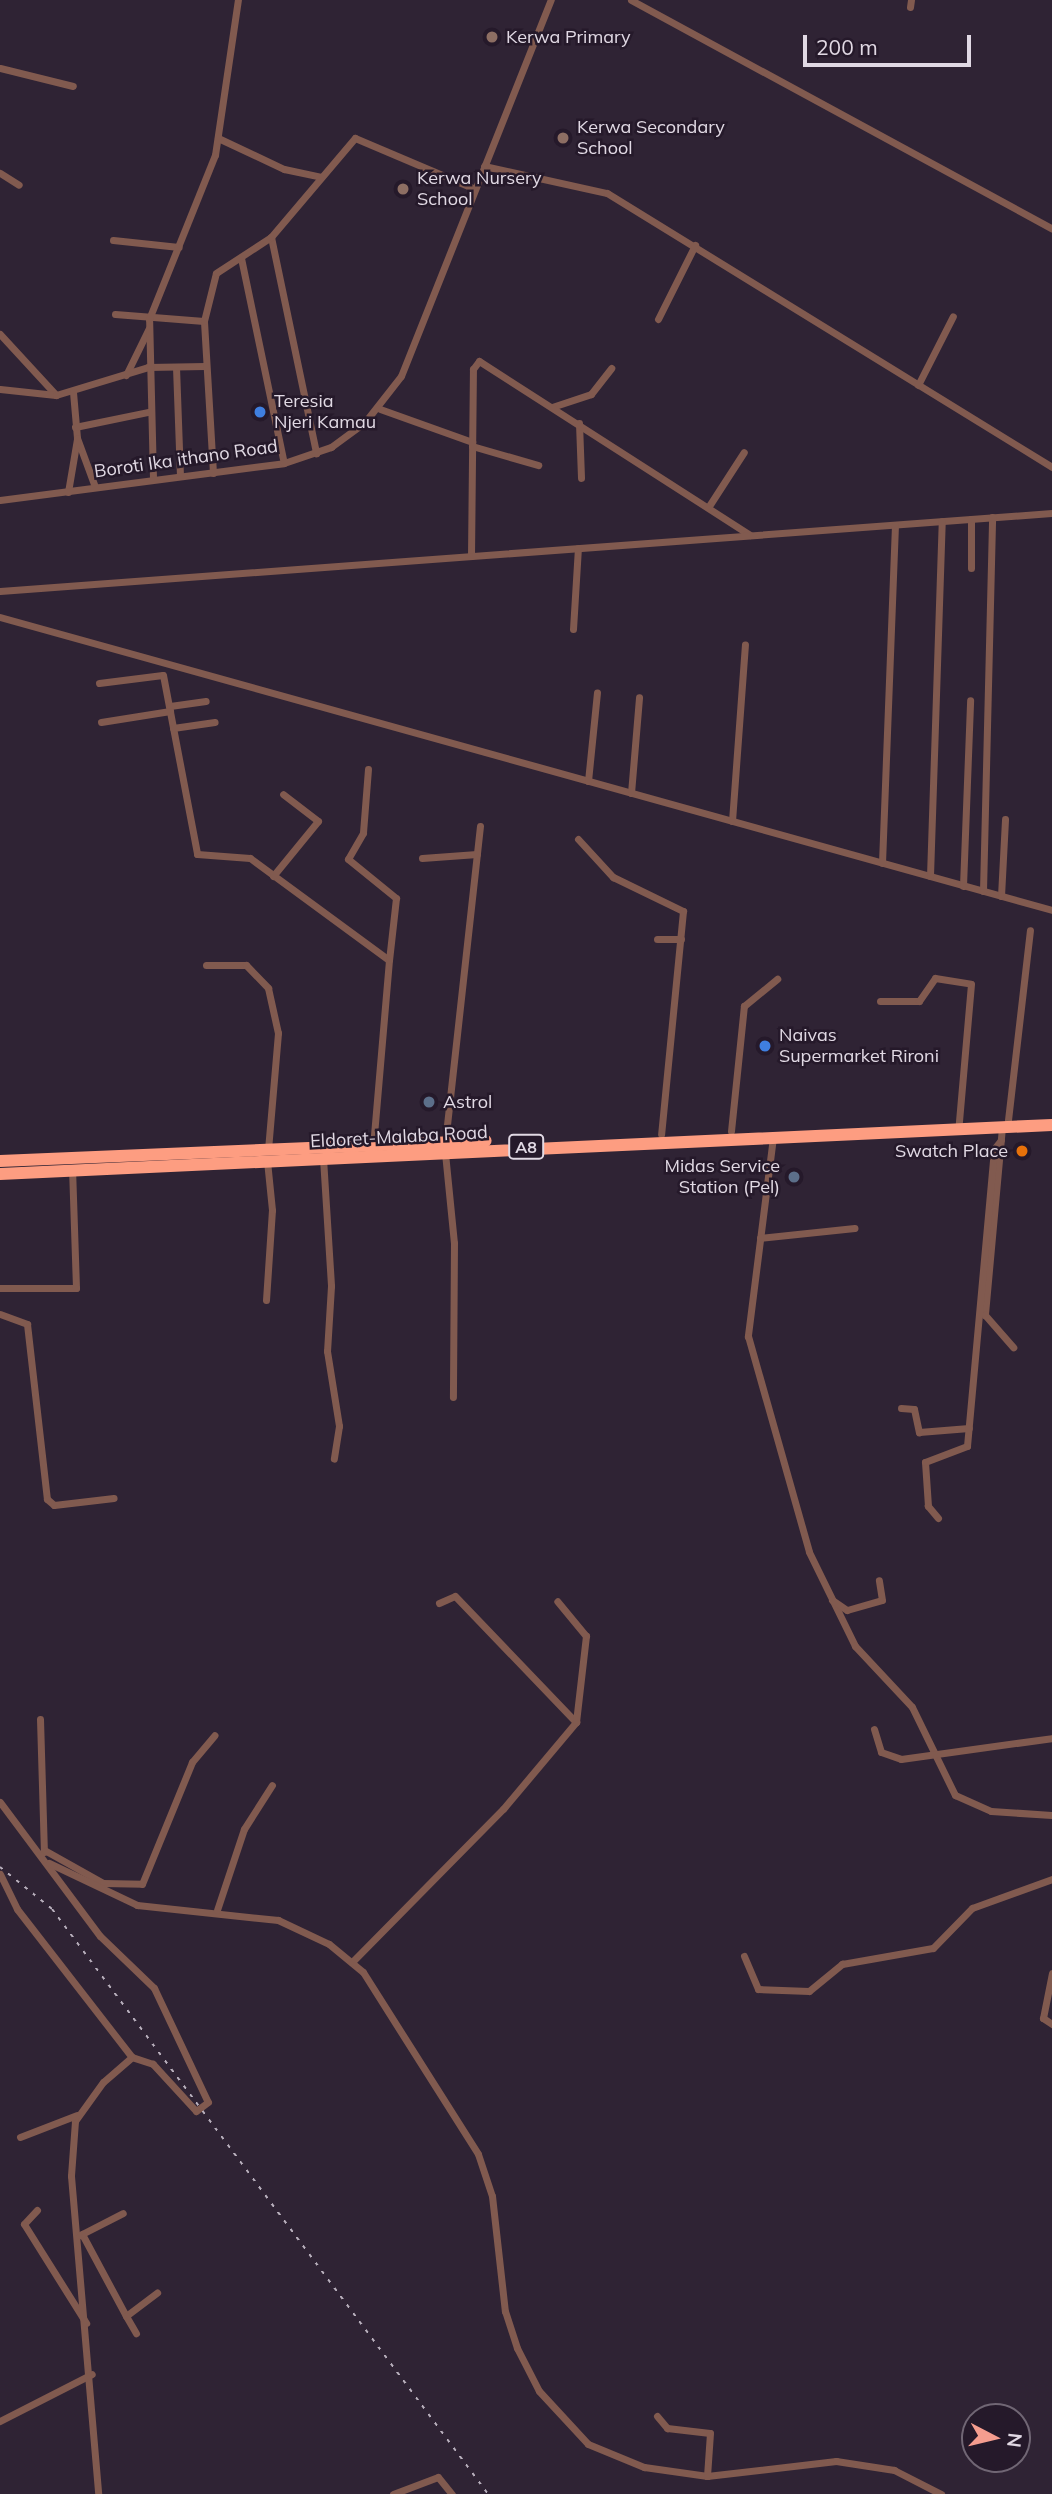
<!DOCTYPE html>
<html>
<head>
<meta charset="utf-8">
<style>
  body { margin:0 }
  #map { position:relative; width:1052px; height:2494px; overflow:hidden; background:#2f2334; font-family:Mulish,sans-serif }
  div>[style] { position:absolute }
  .street>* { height:7px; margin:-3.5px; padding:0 3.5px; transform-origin:3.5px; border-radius:3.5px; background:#815a4f }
  .highway>* { height:12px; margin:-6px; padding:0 6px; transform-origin:6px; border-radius:6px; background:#fd9d81 }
  .rail>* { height:2px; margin-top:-1px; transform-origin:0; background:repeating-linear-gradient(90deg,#b9b0bd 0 3.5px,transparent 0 10.5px) }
  .dots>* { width:19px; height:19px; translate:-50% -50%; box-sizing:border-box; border:4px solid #25192a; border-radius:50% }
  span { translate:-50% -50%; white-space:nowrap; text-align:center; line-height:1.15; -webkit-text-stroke:5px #25192a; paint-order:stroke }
  .shield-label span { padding:2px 5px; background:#25192a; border:2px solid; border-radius:5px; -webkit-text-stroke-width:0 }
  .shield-label { font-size:16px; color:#e1d9e4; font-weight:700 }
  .poi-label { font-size:18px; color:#e1d9e4 }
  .left { translate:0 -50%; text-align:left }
  .right { translate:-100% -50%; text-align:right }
  .street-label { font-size:18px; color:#e1d9e4 }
  .north { position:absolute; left:961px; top:2403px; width:70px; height:70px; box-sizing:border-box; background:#25192a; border:2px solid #706674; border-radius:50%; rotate:97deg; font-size:19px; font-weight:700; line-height:28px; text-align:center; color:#e1d9e4 }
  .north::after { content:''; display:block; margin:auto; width:24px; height:32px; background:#f59d8f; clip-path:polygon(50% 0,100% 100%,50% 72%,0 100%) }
  .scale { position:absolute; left:803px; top:35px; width:168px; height:32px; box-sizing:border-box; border:4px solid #e1d9e4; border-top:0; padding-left:9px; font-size:21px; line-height:24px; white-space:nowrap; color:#e1d9e4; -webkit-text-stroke:5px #25192a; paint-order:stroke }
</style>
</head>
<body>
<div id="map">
  <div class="street">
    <i style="left:631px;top:0;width:479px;rotate:28.5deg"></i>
    <i style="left:910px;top:7px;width:7px;rotate:-82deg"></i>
    <i style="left:0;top:68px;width:75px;rotate:13.9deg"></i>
    <i style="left:218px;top:138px;width:73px;rotate:25.2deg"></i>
    <i style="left:284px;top:169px;width:38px;rotate:12deg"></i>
    <i style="left:484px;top:166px;width:126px;rotate:12.4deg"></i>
    <i style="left:607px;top:193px;width:523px;rotate:31.62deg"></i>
    <i style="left:0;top:173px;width:22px;rotate:32deg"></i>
    <i style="left:271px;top:237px;width:221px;rotate:78.2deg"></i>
    <i style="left:113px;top:240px;width:66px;rotate:6.1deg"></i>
    <i style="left:241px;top:258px;width:209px;rotate:78.2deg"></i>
    <i style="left:115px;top:314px;width:89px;rotate:4.5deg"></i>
    <i style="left:658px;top:319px;width:83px;rotate:-63.4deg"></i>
    <i style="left:0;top:334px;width:83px;rotate:47.4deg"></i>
    <i style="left:176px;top:367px;width:108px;rotate:87.9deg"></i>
    <i style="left:126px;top:375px;width:52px;rotate:-63.9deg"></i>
    <i style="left:918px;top:385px;width:77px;rotate:-63.1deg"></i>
    <i style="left:0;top:389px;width:56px;rotate:6.1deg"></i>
    <i style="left:56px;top:395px;width:96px;rotate:-16.9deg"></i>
    <i style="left:148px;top:367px;width:57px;rotate:-1deg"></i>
    <i style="left:73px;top:392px;width:46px;rotate:85deg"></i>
    <i style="left:77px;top:438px;width:52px;rotate:69.8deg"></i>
    <i style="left:552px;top:407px;width:41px;rotate:-18.4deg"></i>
    <i style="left:591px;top:394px;width:33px;rotate:-52deg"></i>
    <i style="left:380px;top:409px;width:98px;rotate:19.7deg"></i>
    <i style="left:579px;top:423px;width:55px;rotate:87.9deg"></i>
    <i style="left:75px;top:427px;width:75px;rotate:-11.6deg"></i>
    <i style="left:472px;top:446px;width:69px;rotate:16.1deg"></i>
    <i style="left:213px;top:473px;width:152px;rotate:-93.4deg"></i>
    <i style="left:204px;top:321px;width:49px;rotate:-76deg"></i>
    <i style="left:216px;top:273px;width:66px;rotate:-33.2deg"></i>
    <i style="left:271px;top:237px;width:130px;rotate:-49.7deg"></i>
    <i style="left:355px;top:138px;width:128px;rotate:23deg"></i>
    <i style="left:153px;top:478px;width:159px;rotate:-91.4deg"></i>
    <i style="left:149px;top:319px;width:177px;rotate:-68.1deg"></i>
    <i style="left:215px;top:155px;width:157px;rotate:-81.6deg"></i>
    <i style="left:68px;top:492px;width:54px;rotate:-80.4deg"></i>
    <i style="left:0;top:500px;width:286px;rotate:-7.4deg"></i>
    <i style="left:284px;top:463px;width:50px;rotate:-18.8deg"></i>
    <i style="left:331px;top:447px;width:42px;rotate:-36.3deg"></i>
    <i style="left:365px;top:422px;width:58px;rotate:-52deg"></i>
    <i style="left:401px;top:376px;width:405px;rotate:-68.3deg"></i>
    <i style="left:709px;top:506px;width:64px;rotate:-57.1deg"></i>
    <i style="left:971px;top:519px;width:49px;rotate:90deg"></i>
    <i style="left:471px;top:556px;width:187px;rotate:-89.4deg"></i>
    <i style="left:473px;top:369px;width:10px;rotate:-53deg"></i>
    <i style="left:479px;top:361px;width:322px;rotate:32.7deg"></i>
    <i style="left:0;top:591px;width:1055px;rotate:-4.24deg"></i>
    <i style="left:0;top:617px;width:1092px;rotate:15.56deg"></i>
    <i style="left:573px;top:629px;width:81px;rotate:-86.5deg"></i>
    <i style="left:99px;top:683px;width:64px;rotate:-7.1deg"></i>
    <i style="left:163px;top:675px;width:182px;rotate:79.2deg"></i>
    <i style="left:197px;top:854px;width:53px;rotate:4.3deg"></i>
    <i style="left:250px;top:858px;width:172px;rotate:36.3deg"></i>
    <i style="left:389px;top:960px;width:187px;rotate:94.9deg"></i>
    <i style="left:170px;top:706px;width:36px;rotate:-8deg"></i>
    <i style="left:101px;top:722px;width:70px;rotate:-9.1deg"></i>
    <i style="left:173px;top:728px;width:42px;rotate:-8.1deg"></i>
    <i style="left:368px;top:769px;width:64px;rotate:94.5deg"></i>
    <i style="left:363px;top:833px;width:30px;rotate:120deg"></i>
    <i style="left:348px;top:859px;width:62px;rotate:39.1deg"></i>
    <i style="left:396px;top:898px;width:62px;rotate:96.4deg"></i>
    <i style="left:588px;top:781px;width:89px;rotate:-84.2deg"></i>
    <i style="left:631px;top:793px;width:96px;rotate:-85.2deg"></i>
    <i style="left:732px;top:821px;width:177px;rotate:-85.8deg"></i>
    <i style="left:578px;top:839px;width:52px;rotate:47.4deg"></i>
    <i style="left:613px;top:877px;width:78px;rotate:25.9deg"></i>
    <i style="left:683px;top:911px;width:224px;rotate:95.6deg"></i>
    <i style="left:422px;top:858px;width:55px;rotate:-4.2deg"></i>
    <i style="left:882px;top:863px;width:338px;rotate:-87.8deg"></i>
    <i style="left:273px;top:876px;width:71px;rotate:-50.7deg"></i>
    <i style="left:318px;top:821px;width:44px;rotate:-142.4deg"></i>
    <i style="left:930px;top:876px;width:355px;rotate:-88.1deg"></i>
    <i style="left:963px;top:886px;width:186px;rotate:-87.8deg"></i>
    <i style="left:983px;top:891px;width:374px;rotate:-88.6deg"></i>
    <i style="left:1001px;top:896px;width:77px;rotate:-87deg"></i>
    <i style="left:657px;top:939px;width:24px"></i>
    <i style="left:206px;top:965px;width:40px"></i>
    <i style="left:246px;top:965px;width:32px;rotate:46deg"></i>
    <i style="left:268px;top:988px;width:46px;rotate:77.5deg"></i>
    <i style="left:278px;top:1033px;width:117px;rotate:94.9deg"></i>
    <i style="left:880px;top:1001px;width:39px"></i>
    <i style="left:919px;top:1001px;width:28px;rotate:-55deg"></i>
    <i style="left:935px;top:978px;width:36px;rotate:9deg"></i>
    <i style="left:971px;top:984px;width:139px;rotate:95deg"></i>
    <i style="left:1008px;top:1120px;width:191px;rotate:-83.4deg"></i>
    <i style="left:1002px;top:1127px;width:189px;rotate:95.2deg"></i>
    <i style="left:985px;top:1315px;width:43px;rotate:48.8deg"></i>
    <i style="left:731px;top:1131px;width:126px;rotate:-84.1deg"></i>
    <i style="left:744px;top:1006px;width:43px;rotate:-39.3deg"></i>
    <i style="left:773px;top:1137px;width:201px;rotate:97.2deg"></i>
    <i style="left:748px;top:1336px;width:224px;rotate:74.2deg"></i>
    <i style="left:809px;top:1552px;width:105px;rotate:63.9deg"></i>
    <i style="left:855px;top:1646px;width:83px;rotate:46.9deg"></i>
    <i style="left:912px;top:1707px;width:98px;rotate:64deg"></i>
    <i style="left:955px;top:1795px;width:39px;rotate:24deg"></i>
    <i style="left:991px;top:1811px;width:61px;rotate:3.8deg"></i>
    <i style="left:445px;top:1143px;width:319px;rotate:-83.7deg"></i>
    <i style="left:445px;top:1153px;width:90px;rotate:84.3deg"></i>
    <i style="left:454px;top:1243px;width:154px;rotate:90.4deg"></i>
    <i style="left:323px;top:1158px;width:128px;rotate:86.4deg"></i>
    <i style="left:331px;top:1286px;width:65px;rotate:93.5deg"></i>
    <i style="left:327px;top:1351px;width:76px;rotate:80.9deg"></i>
    <i style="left:339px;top:1426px;width:33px;rotate:99deg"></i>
    <i style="left:760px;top:1238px;width:95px;rotate:-6.1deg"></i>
    <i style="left:0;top:1288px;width:76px"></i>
    <i style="left:76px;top:1288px;width:120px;rotate:-91.9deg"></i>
    <i style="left:266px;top:1300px;width:90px;rotate:-86.2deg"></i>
    <i style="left:272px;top:1210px;width:49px;rotate:-95.8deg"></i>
    <i style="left:0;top:1314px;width:29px;rotate:20deg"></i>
    <i style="left:27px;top:1324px;width:176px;rotate:83.5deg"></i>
    <i style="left:47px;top:1499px;width:9px;rotate:41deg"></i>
    <i style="left:54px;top:1505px;width:60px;rotate:-6.7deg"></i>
    <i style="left:901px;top:1408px;width:13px;rotate:4deg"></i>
    <i style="left:914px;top:1409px;width:24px;rotate:78deg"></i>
    <i style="left:919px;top:1432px;width:50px;rotate:-4.6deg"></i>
    <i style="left:938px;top:1518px;width:16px;rotate:-130deg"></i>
    <i style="left:928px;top:1506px;width:44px;rotate:-93.9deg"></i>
    <i style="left:925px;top:1462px;width:45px;rotate:-20.9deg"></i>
    <i style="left:967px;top:1446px;width:298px;rotate:-84.8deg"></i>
    <i style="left:994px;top:1149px;width:11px;rotate:-52deg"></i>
    <i style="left:832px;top:1600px;width:18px;rotate:34deg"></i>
    <i style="left:847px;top:1610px;width:36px;rotate:-16deg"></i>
    <i style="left:882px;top:1600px;width:20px;rotate:-99deg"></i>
    <i style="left:439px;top:1603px;width:17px;rotate:-24deg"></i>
    <i style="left:455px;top:1596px;width:175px;rotate:46.2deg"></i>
    <i style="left:40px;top:1719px;width:133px;rotate:88.3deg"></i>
    <i style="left:874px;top:1729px;width:24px;rotate:73deg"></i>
    <i style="left:881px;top:1752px;width:21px;rotate:19deg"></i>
    <i style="left:901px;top:1759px;width:152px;rotate:-7.9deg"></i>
    <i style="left:0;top:1802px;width:167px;rotate:53.3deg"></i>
    <i style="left:100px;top:1936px;width:75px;rotate:43.9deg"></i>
    <i style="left:154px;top:1988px;width:126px;rotate:64.7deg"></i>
    <i style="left:208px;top:2102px;width:15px;rotate:143deg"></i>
    <i style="left:196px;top:2111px;width:64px;rotate:-132.5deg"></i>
    <i style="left:153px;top:2064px;width:22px;rotate:-162deg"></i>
    <i style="left:132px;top:2057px;width:38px;rotate:139deg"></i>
    <i style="left:103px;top:2082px;width:48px;rotate:125.7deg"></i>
    <i style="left:75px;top:2121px;width:55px;rotate:94.2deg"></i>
    <i style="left:71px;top:2176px;width:319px;rotate:85.1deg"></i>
    <i style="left:46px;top:1851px;width:65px;rotate:29.3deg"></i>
    <i style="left:103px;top:1883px;width:39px;rotate:1deg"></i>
    <i style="left:142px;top:1884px;width:132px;rotate:-67.7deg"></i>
    <i style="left:192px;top:1762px;width:35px;rotate:-50deg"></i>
    <i style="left:49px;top:1863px;width:98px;rotate:25.5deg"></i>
    <i style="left:137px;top:1905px;width:142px;rotate:6.1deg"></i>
    <i style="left:278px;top:1920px;width:56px;rotate:25.2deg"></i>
    <i style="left:329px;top:1944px;width:44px;rotate:39.5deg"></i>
    <i style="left:363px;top:1972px;width:215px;rotate:57.7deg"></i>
    <i style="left:478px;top:2154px;width:44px;rotate:71.6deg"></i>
    <i style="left:492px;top:2196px;width:116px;rotate:83.6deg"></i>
    <i style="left:505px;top:2311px;width:39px;rotate:72deg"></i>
    <i style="left:517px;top:2348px;width:48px;rotate:62.9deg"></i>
    <i style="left:539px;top:2391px;width:72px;rotate:47.2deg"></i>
    <i style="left:588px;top:2444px;width:61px;rotate:22.3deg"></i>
    <i style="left:644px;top:2467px;width:64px;rotate:8.1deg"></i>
    <i style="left:707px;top:2476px;width:130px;rotate:-6.6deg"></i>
    <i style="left:836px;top:2461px;width:59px;rotate:8.8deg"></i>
    <i style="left:894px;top:2470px;width:53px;rotate:27.1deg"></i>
    <i style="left:0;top:1874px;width:39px;rotate:64deg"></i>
    <i style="left:17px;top:1909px;width:187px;rotate:52.2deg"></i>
    <i style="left:217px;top:1910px;width:85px;rotate:-71.6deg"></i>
    <i style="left:244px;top:1829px;width:52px;rotate:-57.5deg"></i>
    <i style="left:744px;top:1956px;width:36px;rotate:67deg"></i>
    <i style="left:758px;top:1989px;width:51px;rotate:2.2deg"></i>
    <i style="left:809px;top:1991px;width:43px;rotate:-39.3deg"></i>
    <i style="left:842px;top:1964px;width:92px;rotate:-10deg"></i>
    <i style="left:933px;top:1948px;width:56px;rotate:-45.7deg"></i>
    <i style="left:972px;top:1908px;width:85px;rotate:-19.9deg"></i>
    <i style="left:352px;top:1962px;width:215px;rotate:-45.4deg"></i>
    <i style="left:503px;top:1809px;width:114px;rotate:-50deg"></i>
    <i style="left:576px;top:1722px;width:87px;rotate:-83.4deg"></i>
    <i style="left:586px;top:1636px;width:45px;rotate:-129.6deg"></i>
    <i style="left:1052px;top:1973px;width:46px;rotate:101.3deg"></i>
    <i style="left:1043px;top:2018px;width:11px;rotate:34deg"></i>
    <i style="left:20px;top:2137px;width:61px;rotate:-21.1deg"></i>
    <i style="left:37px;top:2210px;width:19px;rotate:133deg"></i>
    <i style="left:24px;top:2224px;width:117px;rotate:57.9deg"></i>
    <i style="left:82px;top:2234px;width:93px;rotate:61.8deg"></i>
    <i style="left:126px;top:2316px;width:39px;rotate:-37deg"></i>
    <i style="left:80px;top:2235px;width:48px;rotate:-27.1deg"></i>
    <i style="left:126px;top:2316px;width:20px;rotate:60deg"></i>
    <i style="left:657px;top:2416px;width:16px;rotate:50deg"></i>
    <i style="left:667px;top:2428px;width:43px;rotate:6.6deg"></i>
    <i style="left:710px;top:2433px;width:43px;rotate:94deg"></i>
    <i style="left:0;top:2421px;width:103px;rotate:-27.1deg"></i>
    <i style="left:393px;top:2494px;width:48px;rotate:-20.7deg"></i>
    <i style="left:438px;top:2477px;width:22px;rotate:51deg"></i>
  </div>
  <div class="highway">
    <i style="left:0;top:1161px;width:486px;rotate:-2.4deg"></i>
    <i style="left:0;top:1174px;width:1053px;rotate:-2.67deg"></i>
  </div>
  <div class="rail">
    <i style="left:0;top:1867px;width:67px;rotate:38.9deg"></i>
    <i style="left:52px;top:1909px;width:730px;rotate:53.3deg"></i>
  </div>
  <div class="dots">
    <i style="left:492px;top:37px;background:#8d6e63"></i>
    <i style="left:563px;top:138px;background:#8d6e63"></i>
    <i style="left:403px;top:189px;background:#8d6e63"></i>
    <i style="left:260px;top:412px;background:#3f7fe0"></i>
    <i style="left:765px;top:1046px;background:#3f7fe0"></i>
    <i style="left:429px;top:1102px;background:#5c6f8a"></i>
    <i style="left:1022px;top:1151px;background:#e8710a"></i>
    <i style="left:794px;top:1177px;background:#5c6f8a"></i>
  </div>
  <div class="shield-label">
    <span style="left:526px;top:1147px">A8</span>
  </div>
  <div class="poi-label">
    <span class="left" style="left:506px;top:37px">Kerwa Primary</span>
    <span class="left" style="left:577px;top:138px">Kerwa Secondary<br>School</span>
    <span class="left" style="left:417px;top:189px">Kerwa Nursery<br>School</span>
    <span class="left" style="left:274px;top:412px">Teresia<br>Njeri Kamau</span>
    <span class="left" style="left:779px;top:1046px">Naivas<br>Supermarket Rironi</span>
    <span class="left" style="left:443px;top:1102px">Astrol</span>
    <span class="right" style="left:1008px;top:1151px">Swatch Place</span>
    <span class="right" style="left:780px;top:1177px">Midas Service<br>Station (Pel)</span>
  </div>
  <div class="street-label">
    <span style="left:186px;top:459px;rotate:-8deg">Boroti Ika ithano Road</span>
    <span style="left:399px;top:1137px;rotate:-3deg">Eldoret-Malaba Road</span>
  </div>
  <div class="north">N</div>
  <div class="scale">200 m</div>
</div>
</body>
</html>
